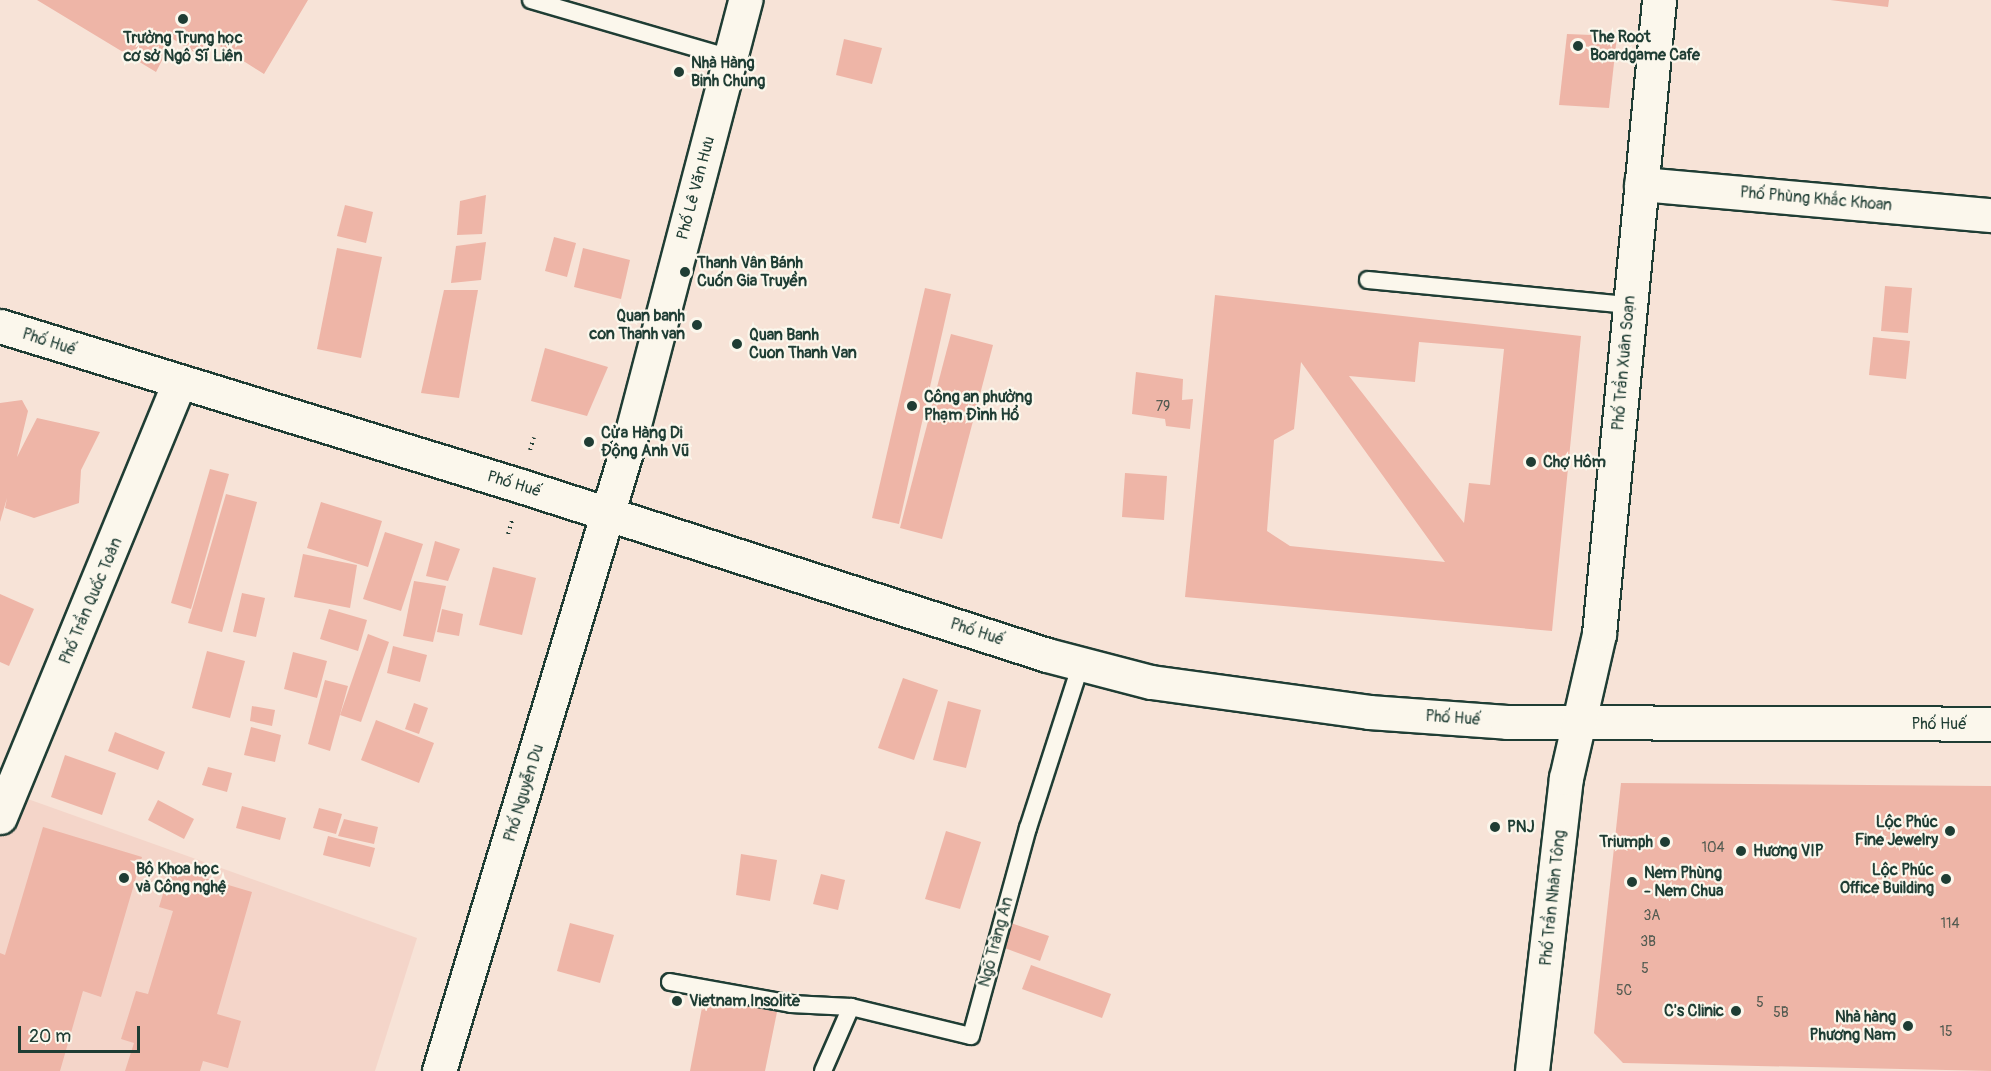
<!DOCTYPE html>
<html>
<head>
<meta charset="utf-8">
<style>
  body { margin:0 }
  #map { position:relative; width:1991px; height:1071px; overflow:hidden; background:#f7e3d7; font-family:Pangolin,sans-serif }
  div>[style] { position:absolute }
  .built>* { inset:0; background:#f4d5c9 }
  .building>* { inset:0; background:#eeb5a7 }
  .path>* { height:4px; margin-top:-2px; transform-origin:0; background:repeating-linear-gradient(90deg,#1f3d34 0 1.5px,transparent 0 6px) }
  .roads { filter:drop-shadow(2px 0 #1f3d34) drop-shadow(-2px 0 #1f3d34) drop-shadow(0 2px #1f3d34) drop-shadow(0 -2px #1f3d34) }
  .lane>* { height:16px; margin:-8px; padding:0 8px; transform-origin:8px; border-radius:8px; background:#fbf7ec }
  .street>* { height:33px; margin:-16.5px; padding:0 16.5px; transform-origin:16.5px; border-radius:16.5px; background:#fbf7ec }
  .secondary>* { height:33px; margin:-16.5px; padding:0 16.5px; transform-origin:16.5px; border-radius:16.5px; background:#fbf7ec }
  .dots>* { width:16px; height:16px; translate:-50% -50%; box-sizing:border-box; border:3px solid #fbf7ec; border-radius:50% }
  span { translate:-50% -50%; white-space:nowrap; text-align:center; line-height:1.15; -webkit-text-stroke:4.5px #fbf7ec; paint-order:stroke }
  .number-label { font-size:14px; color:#535b51 }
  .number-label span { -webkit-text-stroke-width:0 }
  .poi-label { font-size:16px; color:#1f3d34; font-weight:700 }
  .left { translate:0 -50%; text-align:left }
  .right { translate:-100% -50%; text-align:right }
  .street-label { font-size:16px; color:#1f3d34 }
  .scale { position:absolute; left:18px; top:1026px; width:122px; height:27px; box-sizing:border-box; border:3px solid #1f3d34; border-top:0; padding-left:8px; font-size:18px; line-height:21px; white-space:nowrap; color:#1f3d34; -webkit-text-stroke:4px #fbf7ec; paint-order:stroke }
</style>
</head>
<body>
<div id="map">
  <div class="built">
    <i style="clip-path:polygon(11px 793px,417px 938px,375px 1071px,0 1071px,0 818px)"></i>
  </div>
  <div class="building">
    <i style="clip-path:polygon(37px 0,308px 0,264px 74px,207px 38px,199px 55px,173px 39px,156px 72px)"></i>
    <i style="clip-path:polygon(1830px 0,1889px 0,1888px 7px)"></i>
    <i style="clip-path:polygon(1567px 34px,1617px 36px,1609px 108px,1559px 105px)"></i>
    <i style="clip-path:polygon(844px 39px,882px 48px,872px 84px,836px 75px)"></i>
    <i style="clip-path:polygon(486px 195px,482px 234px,457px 235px,460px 201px)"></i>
    <i style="clip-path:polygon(345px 205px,373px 212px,366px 243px,337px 236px)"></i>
    <i style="clip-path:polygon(554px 237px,576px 243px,567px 277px,545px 271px)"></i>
    <i style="clip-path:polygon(486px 242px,481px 280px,451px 283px,456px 246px)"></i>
    <i style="clip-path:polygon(337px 248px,382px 257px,361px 358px,317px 349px)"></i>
    <i style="clip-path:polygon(583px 248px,630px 260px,621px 299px,574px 287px)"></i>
    <i style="clip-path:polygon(1885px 286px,1912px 288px,1908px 333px,1881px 331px)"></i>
    <i style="clip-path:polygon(925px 288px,951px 294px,899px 524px,872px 518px)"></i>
    <i style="clip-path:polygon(444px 290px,478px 290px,459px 398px,421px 393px)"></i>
    <i style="clip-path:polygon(evenodd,1215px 295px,1581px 336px,1552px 631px,1185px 597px,1215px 295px,1419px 342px,1504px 349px,1490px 485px,1469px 483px,1464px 523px,1349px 376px,1415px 382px,1419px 342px,1215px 295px,1301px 362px,1445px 562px,1290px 546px,1267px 531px,1274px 440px,1294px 429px,1301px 362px)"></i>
    <i style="clip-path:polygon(951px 334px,993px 345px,942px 539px,900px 528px)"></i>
    <i style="clip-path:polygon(1873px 337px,1910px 341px,1906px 379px,1869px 375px)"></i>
    <i style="clip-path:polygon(545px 348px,608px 367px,587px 416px,531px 401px)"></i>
    <i style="clip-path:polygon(1136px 372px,1183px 379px,1182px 400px,1193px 399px,1190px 429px,1166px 426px,1165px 419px,1132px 414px)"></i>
    <i style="clip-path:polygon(22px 400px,28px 411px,17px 457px,37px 418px,100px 432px,81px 470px,79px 503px,34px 518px,5px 508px,7px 498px,0 522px,0 403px)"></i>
    <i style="clip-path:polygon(210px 469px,229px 474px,191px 609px,171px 603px)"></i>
    <i style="clip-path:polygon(1125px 473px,1167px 476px,1164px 520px,1122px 517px)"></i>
    <i style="clip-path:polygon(226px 494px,257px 502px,222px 632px,188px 623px)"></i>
    <i style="clip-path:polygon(321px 502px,382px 521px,368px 567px,307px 548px)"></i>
    <i style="clip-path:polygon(385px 532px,423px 544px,401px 611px,363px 599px)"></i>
    <i style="clip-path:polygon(435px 541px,460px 549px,448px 581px,426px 576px)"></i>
    <i style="clip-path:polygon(303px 554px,357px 565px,350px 608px,294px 597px)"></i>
    <i style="clip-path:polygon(493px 567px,536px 578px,522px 635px,479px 625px)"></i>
    <i style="clip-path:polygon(414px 581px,446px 586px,433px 642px,403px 636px)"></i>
    <i style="clip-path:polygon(242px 593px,265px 598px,256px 637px,233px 632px)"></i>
    <i style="clip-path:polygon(0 594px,34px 609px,9px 666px,0 662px)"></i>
    <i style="clip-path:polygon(329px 609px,367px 620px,358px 651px,320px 639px)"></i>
    <i style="clip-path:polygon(442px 609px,463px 614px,459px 636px,437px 632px)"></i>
    <i style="clip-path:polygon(368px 634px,389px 642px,361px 722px,340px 715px)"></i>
    <i style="clip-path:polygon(393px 646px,427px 655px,420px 682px,387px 673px)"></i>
    <i style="clip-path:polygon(207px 651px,245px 661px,230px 718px,192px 708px)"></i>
    <i style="clip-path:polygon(293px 652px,327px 661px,317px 698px,284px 689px)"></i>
    <i style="clip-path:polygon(903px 678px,938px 690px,914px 760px,878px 748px)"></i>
    <i style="clip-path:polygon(325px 680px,348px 686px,330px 751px,308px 744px)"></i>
    <i style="clip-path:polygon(948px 701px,981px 710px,966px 768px,933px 760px)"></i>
    <i style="clip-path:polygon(414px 703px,428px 708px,419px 734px,405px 729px)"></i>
    <i style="clip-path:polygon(252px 706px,275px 710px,272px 726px,250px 721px)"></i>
    <i style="clip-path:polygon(376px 720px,434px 743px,419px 783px,361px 760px)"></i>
    <i style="clip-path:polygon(251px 727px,281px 735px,275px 762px,244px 755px)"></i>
    <i style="clip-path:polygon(115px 732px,165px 752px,158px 770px,108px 751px)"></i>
    <i style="clip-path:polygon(65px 755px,116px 773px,102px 815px,51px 797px)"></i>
    <i style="clip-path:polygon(208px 767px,232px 773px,227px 792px,202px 785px)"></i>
    <i style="clip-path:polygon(1621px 783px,1991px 786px,1991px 1071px,1623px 1063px,1594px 1033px)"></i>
    <i style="clip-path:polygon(158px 800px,194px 819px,184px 839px,148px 820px)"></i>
    <i style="clip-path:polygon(242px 806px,286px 818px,280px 840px,236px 828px)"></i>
    <i style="clip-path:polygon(319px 808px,342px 814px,336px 834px,313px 828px)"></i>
    <i style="clip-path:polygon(344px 819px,378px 827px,374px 844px,338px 836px)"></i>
    <i style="clip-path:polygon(43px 827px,142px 857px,101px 997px,83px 991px,60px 1071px,0 1071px,0 953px,5px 955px)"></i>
    <i style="clip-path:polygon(946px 831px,981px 842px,960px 909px,925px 899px)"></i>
    <i style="clip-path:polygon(328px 836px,375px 848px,370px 867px,323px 855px)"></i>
    <i style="clip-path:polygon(741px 854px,777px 860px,770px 901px,736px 895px)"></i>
    <i style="clip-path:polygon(171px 868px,252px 892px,217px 1014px,241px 1021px,228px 1068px,203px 1061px,200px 1071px,125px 1071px,134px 1043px,121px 1039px,136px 991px,148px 994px,173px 911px,159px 907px)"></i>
    <i style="clip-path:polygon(821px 874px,845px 880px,838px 910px,813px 904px)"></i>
    <i style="clip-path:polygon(570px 923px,614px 935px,600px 983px,557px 971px)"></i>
    <i style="clip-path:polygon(1011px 923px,1049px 936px,1040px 961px,1002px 947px)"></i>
    <i style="clip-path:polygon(1031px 965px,1111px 994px,1102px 1018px,1022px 989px)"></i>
    <i style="clip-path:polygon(704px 997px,777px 1012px,765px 1071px,690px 1071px)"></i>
  </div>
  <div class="path">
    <i style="left:530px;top:450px;width:13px;rotate:-72deg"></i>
    <i style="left:508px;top:534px;width:14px;rotate:-73deg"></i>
  </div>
  <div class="roads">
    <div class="lane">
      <i style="left:531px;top:0;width:207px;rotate:16.2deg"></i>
      <i style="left:1368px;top:280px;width:262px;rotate:5.5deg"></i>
      <i style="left:670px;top:982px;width:123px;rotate:10.3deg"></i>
      <i style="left:791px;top:1004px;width:60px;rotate:2.9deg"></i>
      <i style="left:851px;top:1007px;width:123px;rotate:13.6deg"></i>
      <i style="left:971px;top:1036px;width:216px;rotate:-74.7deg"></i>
      <i style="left:1028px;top:828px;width:172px;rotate:-72.1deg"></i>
      <i style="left:823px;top:1071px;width:70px;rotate:-66.4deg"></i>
    </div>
    <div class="street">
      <i style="left:1641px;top:184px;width:351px;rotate:5.1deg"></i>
      <i style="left:0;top:817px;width:469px;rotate:-67.6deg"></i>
    </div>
    <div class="secondary">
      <i style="left:0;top:326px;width:545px;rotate:17.07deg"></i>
      <i style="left:521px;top:486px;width:552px;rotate:17.81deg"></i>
      <i style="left:1047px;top:655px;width:107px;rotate:14.6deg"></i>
      <i style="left:1151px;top:682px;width:220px;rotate:7.8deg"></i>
      <i style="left:1369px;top:712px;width:138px;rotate:4.1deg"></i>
      <i style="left:1507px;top:722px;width:484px;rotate:0.2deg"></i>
      <i style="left:439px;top:1071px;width:668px;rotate:-73.19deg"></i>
      <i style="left:632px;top:432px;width:447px;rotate:-75.3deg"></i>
      <i style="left:1532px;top:1071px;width:295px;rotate:-83.4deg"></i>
      <i style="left:1566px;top:778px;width:148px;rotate:-77.1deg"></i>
      <i style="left:1599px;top:634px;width:637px;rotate:-84.59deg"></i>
    </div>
  </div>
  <div class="dots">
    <i style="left:183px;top:19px;background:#1f3d34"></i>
    <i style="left:1578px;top:46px;background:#1f3d34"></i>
    <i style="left:679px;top:72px;background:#1f3d34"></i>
    <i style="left:685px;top:272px;background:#1f3d34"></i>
    <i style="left:697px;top:325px;background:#1f3d34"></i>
    <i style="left:737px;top:344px;background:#1f3d34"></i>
    <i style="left:912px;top:406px;background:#1f3d34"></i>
    <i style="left:589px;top:442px;background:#1f3d34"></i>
    <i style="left:1531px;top:462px;background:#1f3d34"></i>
    <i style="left:1495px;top:827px;background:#1f3d34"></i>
    <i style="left:1950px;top:831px;background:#1f3d34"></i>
    <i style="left:1665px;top:842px;background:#1f3d34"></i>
    <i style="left:1741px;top:851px;background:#1f3d34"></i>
    <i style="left:124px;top:878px;background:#1f3d34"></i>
    <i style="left:1946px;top:879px;background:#1f3d34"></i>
    <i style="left:1632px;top:882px;background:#1f3d34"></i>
    <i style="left:677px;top:1001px;background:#1f3d34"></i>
    <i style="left:1736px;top:1011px;background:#1f3d34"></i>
    <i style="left:1908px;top:1026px;background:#1f3d34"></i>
  </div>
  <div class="number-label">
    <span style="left:1163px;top:407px">79</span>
    <span style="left:1713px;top:848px">104</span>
    <span style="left:1652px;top:916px">3A</span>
    <span style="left:1950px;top:924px">114</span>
    <span style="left:1648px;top:942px">3B</span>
    <span style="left:1645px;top:969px">5</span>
    <span style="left:1624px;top:991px">5C</span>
    <span style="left:1760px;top:1003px">5</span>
    <span style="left:1781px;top:1013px">5B</span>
    <span style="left:1946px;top:1032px">15</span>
  </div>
  <div class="poi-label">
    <span class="left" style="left:1590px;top:46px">The Root<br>Boardgame Cafe</span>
    <span style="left:183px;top:47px">Trường Trung học<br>cơ sở Ngô Sĩ Liên</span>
    <span class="left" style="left:691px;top:72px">Nhà Hàng<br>Binh Chung</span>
    <span class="left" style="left:697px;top:272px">Thanh Vân Bánh<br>Cuốn Gia Truyền</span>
    <span class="right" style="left:685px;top:325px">Quan banh<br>con Thanh van</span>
    <span class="left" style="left:749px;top:344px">Quan Banh<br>Cuon Thanh Van</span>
    <span class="left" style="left:924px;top:406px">Công an phường<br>Phạm Đình Hổ</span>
    <span class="left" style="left:601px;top:442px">Cửa Hàng Di<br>Động Anh Vũ</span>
    <span class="left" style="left:1543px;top:462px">Chợ Hôm</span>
    <span class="right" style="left:1938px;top:831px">Lộc Phúc<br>Fine Jewelry</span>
    <span class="left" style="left:1507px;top:827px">PNJ</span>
    <span class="right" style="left:1653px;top:842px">Triumph</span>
    <span class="left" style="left:1753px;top:851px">Hương VIP</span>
    <span class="left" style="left:136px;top:878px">Bộ Khoa học<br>và Công nghệ</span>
    <span class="right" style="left:1934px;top:879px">Lộc Phúc<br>Office Building</span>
    <span class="left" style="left:1644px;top:882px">Nem Phùng<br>- Nem Chua</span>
    <span class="left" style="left:689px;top:1001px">Vietnam Insolite</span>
    <span class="right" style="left:1724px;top:1011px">C's Clinic</span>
    <span class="right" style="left:1896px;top:1026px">Nhà hàng<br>Phương Nam</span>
  </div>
  <div class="street-label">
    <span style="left:696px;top:188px;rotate:-75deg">Phố Lê Văn Hưu</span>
    <span style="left:1816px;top:199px;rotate:5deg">Phố Phùng Khắc Khoan</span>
    <span style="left:49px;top:342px;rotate:18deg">Phố Huế</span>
    <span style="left:1624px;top:363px;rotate:-85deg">Phố Trần Xuân Soạn</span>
    <span style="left:514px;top:484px;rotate:17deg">Phố Huế</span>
    <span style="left:91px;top:601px;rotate:-67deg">Phố Trần Quốc Toản</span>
    <span style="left:977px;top:632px;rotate:18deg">Phố Huế</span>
    <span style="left:1453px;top:718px;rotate:4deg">Phố Huế</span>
    <span style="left:1939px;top:724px">Phố Huế</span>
    <span style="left:524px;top:793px;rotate:-73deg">Phố Nguyễn Du</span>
    <span style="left:1553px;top:898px;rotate:-84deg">Phố Trần Nhân Tông</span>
    <span style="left:996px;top:942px;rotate:-75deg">Ngõ Tràng An</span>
  </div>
  <div class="scale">20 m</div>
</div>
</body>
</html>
